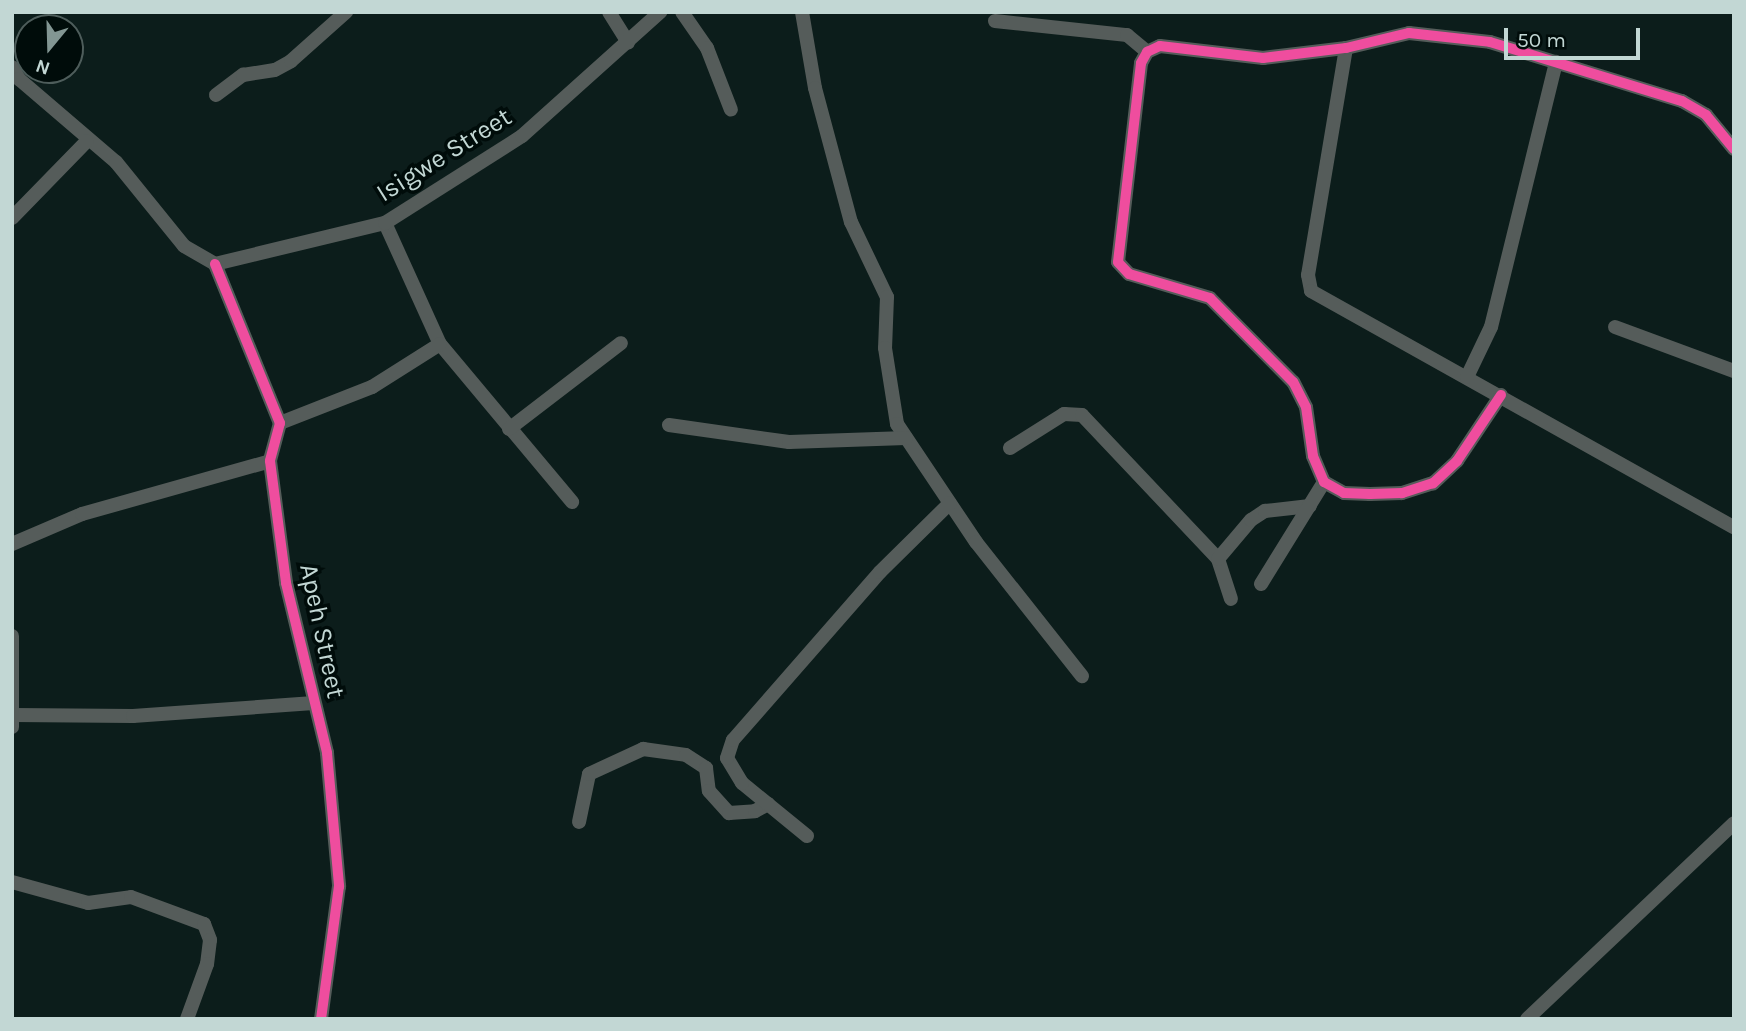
<!DOCTYPE html>
<html>
<head>
<meta charset="utf-8">
<style>
  body { margin:0 }
  #map { position:relative; width:1746px; height:1031px; overflow:hidden; background:#0c1d1b; font-family:Karla,sans-serif }
  div>[style] { position:absolute }
  .minor>* { height:14px; margin:-7px; padding:0 7px; transform-origin:7px; border-radius:7px; background:#555c5a }
  .cycleway>* { height:10px; margin:-5px; padding:0 5px; transform-origin:5px; border-radius:5px; background:#ef4d9e }
  span { translate:-50% -50%; white-space:nowrap; text-align:center; line-height:1.15; -webkit-text-stroke:7px #000c0a; paint-order:stroke }
  .street-label { font-size:26px; color:#c2d7d4 }
  .frame { position:absolute; inset:0; border:14px solid #c2d7d4; pointer-events:none }
  .north { position:absolute; left:14px; top:14px; width:70px; height:70px; box-sizing:border-box; background:#000c0a; border:2px solid #4e5d5b; border-radius:50%; rotate:199deg; font-size:19px; font-weight:700; line-height:28px; text-align:center; color:#c2d7d4 }
  .north::after { content:''; display:block; margin:auto; width:24px; height:32px; background:#829693; clip-path:polygon(50% 0,100% 100%,50% 72%,0 100%) }
  .scale { position:absolute; left:1504px; top:28px; width:136px; height:32px; box-sizing:border-box; border:4px solid #c2d7d4; border-top:0; padding-left:9px; font-size:21px; line-height:24px; white-space:nowrap; color:#c2d7d4; -webkit-text-stroke:5px #000c0a; paint-order:stroke }
</style>
</head>
<body>
<div id="map">
  <div class="minor">
    <i style="left:609px;top:12px;width:36px;rotate:58deg"></i>
    <i style="left:682px;top:12px;width:44px;rotate:55.2deg"></i>
    <i style="left:707px;top:48px;width:66px;rotate:68.8deg"></i>
    <i style="left:802px;top:12px;width:77px;rotate:80.3deg"></i>
    <i style="left:815px;top:88px;width:139px;rotate:75deg"></i>
    <i style="left:851px;top:222px;width:83px;rotate:64.4deg"></i>
    <i style="left:887px;top:297px;width:51px;rotate:92.2deg"></i>
    <i style="left:885px;top:348px;width:77px;rotate:81deg"></i>
    <i style="left:897px;top:424px;width:142px;rotate:56.2deg"></i>
    <i style="left:976px;top:542px;width:171px;rotate:51.7deg"></i>
    <i style="left:995px;top:21px;width:133px;rotate:6.1deg"></i>
    <i style="left:1127px;top:35px;width:26px;rotate:40deg"></i>
    <i style="left:1346px;top:48px;width:230px;rotate:99.5deg"></i>
    <i style="left:1308px;top:275px;width:16px;rotate:79deg"></i>
    <i style="left:1311px;top:291px;width:484px;rotate:29.2deg"></i>
    <i style="left:12px;top:67px;width:14px;rotate:60deg"></i>
    <i style="left:19px;top:79px;width:128px;rotate:40.6deg"></i>
    <i style="left:116px;top:162px;width:108px;rotate:51deg"></i>
    <i style="left:184px;top:246px;width:36px;rotate:30deg"></i>
    <i style="left:216px;top:95px;width:34px;rotate:-37deg"></i>
    <i style="left:243px;top:75px;width:32px;rotate:-9deg"></i>
    <i style="left:275px;top:70px;width:18px;rotate:-29deg"></i>
    <i style="left:291px;top:61px;width:74px;rotate:-41.7deg"></i>
    <i style="left:12px;top:218px;width:107px;rotate:-45.8deg"></i>
    <i style="left:385px;top:223px;width:133px;rotate:65.6deg"></i>
    <i style="left:440px;top:344px;width:206px;rotate:50.1deg"></i>
    <i style="left:215px;top:264px;width:172px;rotate:67.8deg"></i>
    <i style="left:280px;top:423px;width:39px;rotate:105deg"></i>
    <i style="left:270px;top:461px;width:123px;rotate:82.5deg"></i>
    <i style="left:286px;top:583px;width:175px;rotate:76.4deg"></i>
    <i style="left:327px;top:753px;width:134px;rotate:84.8deg"></i>
    <i style="left:339px;top:886px;width:134px;rotate:97.7deg"></i>
    <i style="left:215px;top:264px;width:175px;rotate:-13.6deg"></i>
    <i style="left:385px;top:223px;width:162px;rotate:-32.4deg"></i>
    <i style="left:522px;top:136px;width:186px;rotate:-41.9deg"></i>
    <i style="left:1615px;top:327px;width:127px;rotate:20.3deg"></i>
    <i style="left:1467px;top:377px;width:55px;rotate:-64.4deg"></i>
    <i style="left:1491px;top:327px;width:273px;rotate:-76.2deg"></i>
    <i style="left:1501px;top:395px;width:79px;rotate:123.7deg"></i>
    <i style="left:1457px;top:461px;width:33px;rotate:137deg"></i>
    <i style="left:1433px;top:483px;width:33px;rotate:162deg"></i>
    <i style="left:1402px;top:493px;width:32px;rotate:178deg"></i>
    <i style="left:1370px;top:494px;width:26px;rotate:-178deg"></i>
    <i style="left:1344px;top:493px;width:23px;rotate:-151deg"></i>
    <i style="left:1324px;top:482px;width:28px;rotate:-113deg"></i>
    <i style="left:1313px;top:456px;width:49px;rotate:-98.1deg"></i>
    <i style="left:1306px;top:407px;width:28px;rotate:-117deg"></i>
    <i style="left:1293px;top:382px;width:118px;rotate:-134.7deg"></i>
    <i style="left:1210px;top:298px;width:84px;rotate:-163.5deg"></i>
    <i style="left:1129px;top:274px;width:16px;rotate:-133deg"></i>
    <i style="left:1118px;top:262px;width:200px;rotate:-83.4deg"></i>
    <i style="left:1141px;top:63px;width:13px;rotate:-61deg"></i>
    <i style="left:1147px;top:52px;width:14px;rotate:-25deg"></i>
    <i style="left:1160px;top:46px;width:104px;rotate:6.6deg"></i>
    <i style="left:1263px;top:58px;width:84px;rotate:-6.9deg"></i>
    <i style="left:1346px;top:48px;width:65px;rotate:-13.4deg"></i>
    <i style="left:1409px;top:33px;width:81px;rotate:6.3deg"></i>
    <i style="left:1490px;top:42px;width:201px;rotate:17.1deg"></i>
    <i style="left:1682px;top:101px;width:28px;rotate:30deg"></i>
    <i style="left:1706px;top:115px;width:44px;rotate:50.5deg"></i>
    <i style="left:280px;top:423px;width:99px;rotate:-21.4deg"></i>
    <i style="left:372px;top:387px;width:80px;rotate:-32.3deg"></i>
    <i style="left:669px;top:425px;width:121px;rotate:8.1deg"></i>
    <i style="left:789px;top:442px;width:117px;rotate:-2deg"></i>
    <i style="left:509px;top:429px;width:141px;rotate:-37.5deg"></i>
    <i style="left:1010px;top:448px;width:64px;rotate:-32.2deg"></i>
    <i style="left:1064px;top:414px;width:18px;rotate:3deg"></i>
    <i style="left:1082px;top:415px;width:198px;rotate:46.6deg"></i>
    <i style="left:1218px;top:559px;width:42px;rotate:72deg"></i>
    <i style="left:12px;top:544px;width:76px;rotate:-23.2deg"></i>
    <i style="left:82px;top:514px;width:195px;rotate:-15.7deg"></i>
    <i style="left:1218px;top:559px;width:51px;rotate:-49.8deg"></i>
    <i style="left:1251px;top:520px;width:17px;rotate:-33deg"></i>
    <i style="left:1265px;top:511px;width:45px;rotate:-6.3deg"></i>
    <i style="left:1261px;top:584px;width:120px;rotate:-58.3deg"></i>
    <i style="left:12px;top:636px;width:91px;rotate:90deg"></i>
    <i style="left:14px;top:715px;width:119px;rotate:0.5deg"></i>
    <i style="left:133px;top:716px;width:181px;rotate:-4.1deg"></i>
    <i style="left:579px;top:822px;width:49px;rotate:-78.2deg"></i>
    <i style="left:589px;top:774px;width:60px;rotate:-24.8deg"></i>
    <i style="left:643px;top:749px;width:43px;rotate:7.9deg"></i>
    <i style="left:686px;top:755px;width:24px;rotate:33deg"></i>
    <i style="left:706px;top:768px;width:23px;rotate:83deg"></i>
    <i style="left:709px;top:791px;width:30px;rotate:48deg"></i>
    <i style="left:729px;top:813px;width:26px;rotate:-4deg"></i>
    <i style="left:755px;top:811px;width:15px;rotate:-28deg"></i>
    <i style="left:807px;top:836px;width:84px;rotate:-140.8deg"></i>
    <i style="left:742px;top:783px;width:29px;rotate:-121deg"></i>
    <i style="left:727px;top:758px;width:19px;rotate:-72deg"></i>
    <i style="left:733px;top:740px;width:223px;rotate:-48.8deg"></i>
    <i style="left:880px;top:572px;width:98px;rotate:-44.6deg"></i>
    <i style="left:12px;top:882px;width:79px;rotate:15.4deg"></i>
    <i style="left:88px;top:903px;width:43px;rotate:-7.9deg"></i>
    <i style="left:131px;top:897px;width:78px;rotate:20.3deg"></i>
    <i style="left:204px;top:924px;width:17px;rotate:69deg"></i>
    <i style="left:210px;top:940px;width:24px;rotate:97deg"></i>
    <i style="left:207px;top:964px;width:59px;rotate:110deg"></i>
    <i style="left:1527px;top:1019px;width:285px;rotate:-43.4deg"></i>
  </div>
  <div class="cycleway">
    <i style="left:215px;top:264px;width:172px;rotate:67.8deg"></i>
    <i style="left:280px;top:423px;width:39px;rotate:105deg"></i>
    <i style="left:270px;top:461px;width:123px;rotate:82.5deg"></i>
    <i style="left:286px;top:583px;width:175px;rotate:76.4deg"></i>
    <i style="left:327px;top:753px;width:134px;rotate:84.8deg"></i>
    <i style="left:339px;top:886px;width:134px;rotate:97.7deg"></i>
    <i style="left:1501px;top:395px;width:79px;rotate:123.7deg"></i>
    <i style="left:1457px;top:461px;width:33px;rotate:137deg"></i>
    <i style="left:1433px;top:483px;width:33px;rotate:162deg"></i>
    <i style="left:1402px;top:493px;width:32px;rotate:178deg"></i>
    <i style="left:1370px;top:494px;width:26px;rotate:-178deg"></i>
    <i style="left:1344px;top:493px;width:23px;rotate:-151deg"></i>
    <i style="left:1324px;top:482px;width:28px;rotate:-113deg"></i>
    <i style="left:1313px;top:456px;width:49px;rotate:-98.1deg"></i>
    <i style="left:1306px;top:407px;width:28px;rotate:-117deg"></i>
    <i style="left:1293px;top:382px;width:118px;rotate:-134.7deg"></i>
    <i style="left:1210px;top:298px;width:84px;rotate:-163.5deg"></i>
    <i style="left:1129px;top:274px;width:16px;rotate:-133deg"></i>
    <i style="left:1118px;top:262px;width:200px;rotate:-83.4deg"></i>
    <i style="left:1141px;top:63px;width:13px;rotate:-61deg"></i>
    <i style="left:1147px;top:52px;width:14px;rotate:-25deg"></i>
    <i style="left:1160px;top:46px;width:104px;rotate:6.6deg"></i>
    <i style="left:1263px;top:58px;width:84px;rotate:-6.9deg"></i>
    <i style="left:1346px;top:48px;width:65px;rotate:-13.4deg"></i>
    <i style="left:1409px;top:33px;width:81px;rotate:6.3deg"></i>
    <i style="left:1490px;top:42px;width:201px;rotate:17.1deg"></i>
    <i style="left:1682px;top:101px;width:28px;rotate:30deg"></i>
    <i style="left:1706px;top:115px;width:44px;rotate:50.5deg"></i>
  </div>
  <div class="street-label">
    <span style="left:444px;top:155px;rotate:-32deg">Isigwe Street</span>
    <span style="left:322px;top:631px;rotate:78deg">Apeh Street</span>
  </div>
  <div class="frame"></div>
  <div class="north">N</div>
  <div class="scale">50 m</div>
</div>
</body>
</html>
